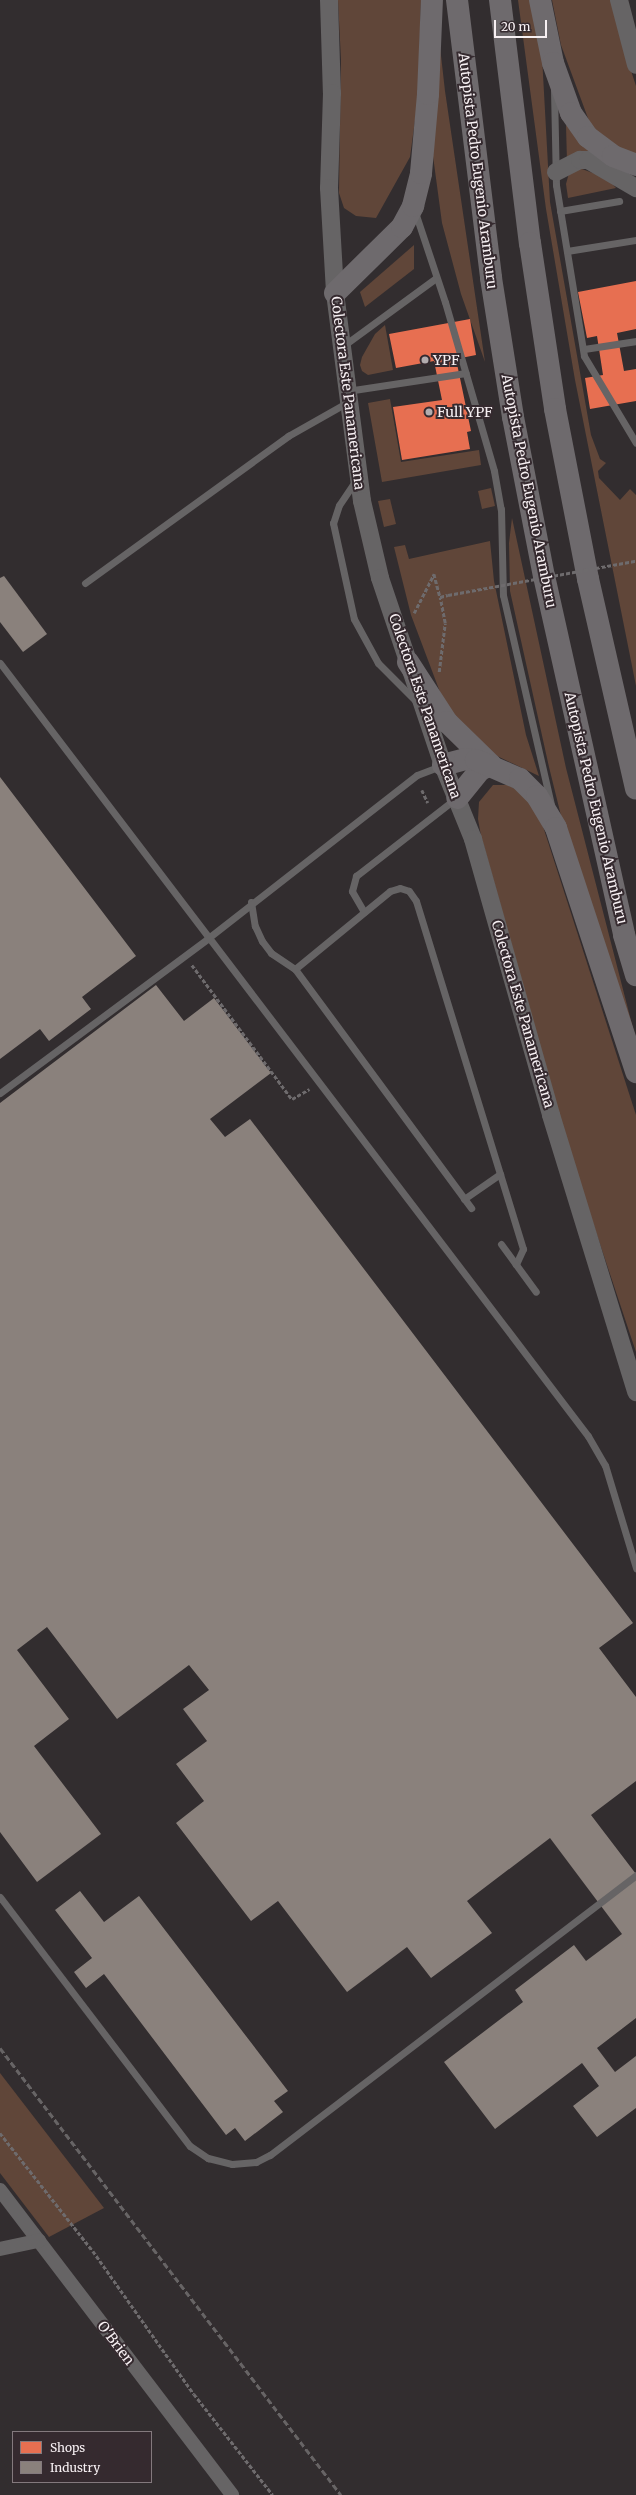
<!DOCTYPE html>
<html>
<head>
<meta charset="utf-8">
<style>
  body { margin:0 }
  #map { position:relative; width:636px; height:2495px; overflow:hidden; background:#322d2f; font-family:Merriweather,serif }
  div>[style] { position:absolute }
  .green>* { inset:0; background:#604639 }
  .shops>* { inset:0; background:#e76f51 }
  .industry>* { inset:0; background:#8a817c }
  .path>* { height:2.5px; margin-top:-1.25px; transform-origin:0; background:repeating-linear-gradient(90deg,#6e6b6d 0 4px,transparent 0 6px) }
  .service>* { height:7px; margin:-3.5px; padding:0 3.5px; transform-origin:3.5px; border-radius:3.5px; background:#666465 }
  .minor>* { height:14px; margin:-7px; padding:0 7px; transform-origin:7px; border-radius:7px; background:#666465 }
  .tertiary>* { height:18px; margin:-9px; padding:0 9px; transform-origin:9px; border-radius:9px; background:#666465 }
  .motorway>* { height:22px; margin:-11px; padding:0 11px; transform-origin:11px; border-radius:11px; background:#6e6a6d }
  .rail>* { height:3px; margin-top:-1.5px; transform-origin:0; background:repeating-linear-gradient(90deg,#676465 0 6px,transparent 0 9px) }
  .path-bridge>* { height:2.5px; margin-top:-1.25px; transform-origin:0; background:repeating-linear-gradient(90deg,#6e6b6d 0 4px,transparent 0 6px) }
  .dots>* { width:11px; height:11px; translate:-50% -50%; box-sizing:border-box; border:2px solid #352a2f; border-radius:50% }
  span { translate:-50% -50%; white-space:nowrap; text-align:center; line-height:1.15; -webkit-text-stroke:4px #352a2f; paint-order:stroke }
  .street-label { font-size:14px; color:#f7f0f3 }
  .poi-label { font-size:14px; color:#f7f0f3 }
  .left { translate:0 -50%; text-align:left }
  .legend { position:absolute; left:12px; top:2431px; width:140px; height:52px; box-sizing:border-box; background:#352a2f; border:1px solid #83797d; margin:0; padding:5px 7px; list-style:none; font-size:12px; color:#f7f0f3 }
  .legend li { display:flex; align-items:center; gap:8px; height:20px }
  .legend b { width:20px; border:1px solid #83797d }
  .scale { position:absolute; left:494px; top:20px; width:53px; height:18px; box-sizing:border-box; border:2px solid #f7f0f3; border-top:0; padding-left:5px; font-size:12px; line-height:14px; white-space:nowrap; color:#f7f0f3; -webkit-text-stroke:3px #352a2f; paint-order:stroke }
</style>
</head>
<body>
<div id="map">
  <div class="green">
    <i style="clip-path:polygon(338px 0,421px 0,418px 98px,410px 157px,376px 218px,356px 216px,344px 208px,339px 193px,341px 60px)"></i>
    <i style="clip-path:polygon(518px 0,534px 0,541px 38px,550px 202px,591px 435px,600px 459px,606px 463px,598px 471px,599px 478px,620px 500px,630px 489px,636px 495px,636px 686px,575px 380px,546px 209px)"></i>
    <i style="clip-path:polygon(552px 0,613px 0,622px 43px,636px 86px,636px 156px,630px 156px,592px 129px,561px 45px)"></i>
    <i style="clip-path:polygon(437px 20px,445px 91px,485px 362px,461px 294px,442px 223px,433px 156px)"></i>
    <i style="clip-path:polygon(566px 125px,613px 166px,567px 162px)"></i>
    <i style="clip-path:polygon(579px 168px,607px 178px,616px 188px,568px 198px,566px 184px,569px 173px)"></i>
    <i style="clip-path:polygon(414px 245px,414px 269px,365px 307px,360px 292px)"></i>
    <i style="clip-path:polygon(385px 325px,393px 370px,368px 375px,362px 371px,360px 365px,362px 357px,375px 334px)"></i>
    <i style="clip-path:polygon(390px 399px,401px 462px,479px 450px,481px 465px,382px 482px,368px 403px)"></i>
    <i style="clip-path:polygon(491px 488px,495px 506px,482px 509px,478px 491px)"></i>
    <i style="clip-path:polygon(390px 499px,396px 524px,384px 527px,378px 501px)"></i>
    <i style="clip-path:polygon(512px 518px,566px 768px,635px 1036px,566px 836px,549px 767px,510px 591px,509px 543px)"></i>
    <i style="clip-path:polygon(490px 541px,494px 581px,526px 735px,539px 776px,493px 754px,474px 740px,443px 700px,411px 615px,394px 547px,405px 545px,409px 559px)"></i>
    <i style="clip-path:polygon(493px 785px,508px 785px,524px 794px,539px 814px,636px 1115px,636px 1352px,573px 1163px,481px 836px,478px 819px,479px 802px)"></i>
    <i style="clip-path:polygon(0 2073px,104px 2208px,49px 2237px,0 2173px)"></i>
  </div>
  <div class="shops">
    <i style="clip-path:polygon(636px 281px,636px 329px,617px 333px,624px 371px,636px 369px,636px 401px,590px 409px,585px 378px,603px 375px,597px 336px,587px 338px,578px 292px)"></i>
    <i style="clip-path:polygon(470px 319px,476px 355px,456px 359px,471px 431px,467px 432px,470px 449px,402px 460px,393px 407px,442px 400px,434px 361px,396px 368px,389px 334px)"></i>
  </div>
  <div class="industry">
    <i style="clip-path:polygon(4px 576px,47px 634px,23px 652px,0 622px,0 578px)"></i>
    <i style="clip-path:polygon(0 777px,136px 956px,82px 997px,91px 1009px,49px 1041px,40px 1029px,0 1059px)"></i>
    <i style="clip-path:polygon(156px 985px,184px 1021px,214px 998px,271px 1073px,210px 1119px,225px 1137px,250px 1119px,633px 1623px,599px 1648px,636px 1697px,636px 1781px,591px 1815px,636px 1874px,636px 2018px,597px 2048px,615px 2072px,636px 2056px,636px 2108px,597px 2137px,573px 2106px,599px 2086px,582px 2063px,495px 2129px,444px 2062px,523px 2002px,515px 1990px,574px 1945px,586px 1961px,622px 1934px,550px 1838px,467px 1901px,492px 1933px,431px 1978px,407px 1947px,347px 1992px,278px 1901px,251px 1921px,176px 1823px,204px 1801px,176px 1764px,207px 1741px,183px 1709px,209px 1690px,189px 1665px,117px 1719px,47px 1627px,17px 1650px,69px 1719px,34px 1746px,101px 1834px,37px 1882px,0 1832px,0 1103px)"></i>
    <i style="clip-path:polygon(80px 1891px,104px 1922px,139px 1896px,288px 2091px,274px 2101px,283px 2112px,245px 2141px,235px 2128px,226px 2135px,104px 1974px,86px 1988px,74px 1972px,92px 1958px,55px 1910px)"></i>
  </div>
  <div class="path">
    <i style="left:434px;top:574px;width:24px;rotate:75deg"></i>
    <i style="left:414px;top:613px;width:44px;rotate:-62.9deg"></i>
    <i style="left:439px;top:672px;width:49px;rotate:-83deg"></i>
    <i style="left:445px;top:623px;width:26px;rotate:-101deg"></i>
    <i style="left:440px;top:597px;width:8px;rotate:-14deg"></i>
    <i style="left:422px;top:790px;width:14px;rotate:65deg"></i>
    <i style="left:192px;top:965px;width:167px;rotate:53.3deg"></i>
    <i style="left:292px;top:1099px;width:20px;rotate:-30deg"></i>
    <i style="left:0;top:2133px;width:150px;rotate:51.8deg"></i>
    <i style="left:93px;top:2251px;width:175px;rotate:54.8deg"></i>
    <i style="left:194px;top:2394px;width:128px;rotate:52deg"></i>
  </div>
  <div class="service">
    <i style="left:554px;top:90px;width:95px;rotate:88.8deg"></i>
    <i style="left:556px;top:185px;width:173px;rotate:80.7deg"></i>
    <i style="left:584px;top:356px;width:101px;rotate:59.1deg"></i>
    <i style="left:560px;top:211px;width:60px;rotate:-9.6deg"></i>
    <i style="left:415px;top:212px;width:95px;rotate:71.6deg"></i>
    <i style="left:445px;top:302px;width:176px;rotate:73.8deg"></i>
    <i style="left:494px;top:471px;width:39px;rotate:80deg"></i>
    <i style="left:501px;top:509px;width:86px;rotate:88.7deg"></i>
    <i style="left:503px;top:595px;width:214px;rotate:77.1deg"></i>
    <i style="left:567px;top:251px;width:70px;rotate:-9.1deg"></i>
    <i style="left:343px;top:346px;width:115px;rotate:-36.2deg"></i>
    <i style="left:584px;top:349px;width:53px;rotate:-8.7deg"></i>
    <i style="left:347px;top:391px;width:120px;rotate:-8.6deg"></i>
    <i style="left:356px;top:480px;width:30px;rotate:124deg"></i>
    <i style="left:339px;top:505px;width:19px;rotate:108deg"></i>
    <i style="left:333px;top:523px;width:98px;rotate:77.7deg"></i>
    <i style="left:354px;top:619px;width:50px;rotate:61.4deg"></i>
    <i style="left:378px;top:663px;width:54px;rotate:45deg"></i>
    <i style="left:85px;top:583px;width:251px;rotate:-35.9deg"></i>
    <i style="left:288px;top:436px;width:69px;rotate:-29.5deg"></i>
    <i style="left:0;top:663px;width:971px;rotate:52.74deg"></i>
    <i style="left:588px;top:1436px;width:34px;rotate:60deg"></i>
    <i style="left:605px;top:1465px;width:108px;rotate:73.2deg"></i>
    <i style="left:251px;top:902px;width:24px;rotate:81deg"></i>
    <i style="left:255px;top:926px;width:17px;rotate:65deg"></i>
    <i style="left:262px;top:941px;width:15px;rotate:53deg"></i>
    <i style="left:271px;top:953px;width:29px;rotate:34deg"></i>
    <i style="left:295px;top:969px;width:297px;rotate:53.6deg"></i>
    <i style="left:364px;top:912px;width:24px;rotate:-120deg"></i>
    <i style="left:352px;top:891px;width:16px;rotate:-75deg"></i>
    <i style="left:356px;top:876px;width:125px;rotate:-37.9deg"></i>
    <i style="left:295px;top:969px;width:123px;rotate:-39.4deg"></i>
    <i style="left:390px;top:891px;width:10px;rotate:-17deg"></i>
    <i style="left:400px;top:888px;width:9px;rotate:18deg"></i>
    <i style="left:409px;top:891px;width:12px;rotate:55deg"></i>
    <i style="left:416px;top:901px;width:364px;rotate:72.9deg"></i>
    <i style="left:523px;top:1249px;width:17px;rotate:115deg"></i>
    <i style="left:0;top:1093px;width:258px;rotate:-36.6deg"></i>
    <i style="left:207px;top:939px;width:266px;rotate:-38deg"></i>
    <i style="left:417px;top:775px;width:26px;rotate:-21deg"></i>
    <i style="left:464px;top:1199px;width:44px;rotate:-34.8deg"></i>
    <i style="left:501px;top:1244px;width:59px;rotate:53.9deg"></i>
    <i style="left:0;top:1897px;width:313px;rotate:52.7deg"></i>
    <i style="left:190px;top:2146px;width:22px;rotate:34deg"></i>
    <i style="left:208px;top:2158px;width:25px;rotate:14deg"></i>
    <i style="left:232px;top:2164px;width:24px;rotate:-5deg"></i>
    <i style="left:256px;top:2162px;width:16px;rotate:-27deg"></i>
    <i style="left:270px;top:2155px;width:461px;rotate:-37.4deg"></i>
  </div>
  <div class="minor">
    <i style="left:0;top:2190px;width:383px;rotate:52.7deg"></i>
    <i style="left:0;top:2249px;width:40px;rotate:-12deg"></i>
  </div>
  <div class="tertiary">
    <i style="left:329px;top:0;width:93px;rotate:88.2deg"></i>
    <i style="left:332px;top:93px;width:95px;rotate:91.8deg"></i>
    <i style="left:329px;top:188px;width:105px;rotate:86.7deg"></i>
    <i style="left:335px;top:293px;width:210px;rotate:82.6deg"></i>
    <i style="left:362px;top:501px;width:79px;rotate:76.8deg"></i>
    <i style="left:380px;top:578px;width:197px;rotate:71.4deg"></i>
    <i style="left:443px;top:765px;width:80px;rotate:67.9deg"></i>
    <i style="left:473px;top:839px;width:287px;rotate:74.2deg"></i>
    <i style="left:551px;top:1115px;width:290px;rotate:72.9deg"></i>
    <i style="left:619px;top:0;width:67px;rotate:75.3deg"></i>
    <i style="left:556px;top:172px;width:27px;rotate:-27deg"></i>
    <i style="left:580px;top:160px;width:8px"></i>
    <i style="left:588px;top:160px;width:56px;rotate:30.3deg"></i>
  </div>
  <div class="motorway">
    <i style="left:457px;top:0;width:280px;rotate:83deg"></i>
    <i style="left:491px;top:278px;width:141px;rotate:81deg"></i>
    <i style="left:513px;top:417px;width:162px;rotate:79deg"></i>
    <i style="left:544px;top:576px;width:368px;rotate:77.4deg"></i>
    <i style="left:624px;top:935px;width:42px;rotate:73.3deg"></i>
    <i style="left:500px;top:0;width:245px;rotate:83deg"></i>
    <i style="left:530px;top:243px;width:168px;rotate:81.4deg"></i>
    <i style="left:555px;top:409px;width:173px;rotate:79deg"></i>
    <i style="left:588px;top:579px;width:215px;rotate:77.1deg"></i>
    <i style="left:540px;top:0;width:64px;rotate:78.3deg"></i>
    <i style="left:553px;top:63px;width:53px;rotate:70.2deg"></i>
    <i style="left:571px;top:113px;width:29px;rotate:55deg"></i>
    <i style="left:588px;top:137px;width:31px;rotate:37deg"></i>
    <i style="left:613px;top:156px;width:25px;rotate:21deg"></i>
    <i style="left:335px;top:293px;width:94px;rotate:-44.6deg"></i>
    <i style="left:402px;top:227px;width:24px;rotate:-62deg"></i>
    <i style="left:413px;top:206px;width:34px;rotate:-76deg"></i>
    <i style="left:421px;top:173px;width:79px;rotate:-84.9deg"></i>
    <i style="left:428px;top:94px;width:94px;rotate:-87.6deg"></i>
    <i style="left:408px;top:662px;width:72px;rotate:57deg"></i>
    <i style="left:447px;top:722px;width:62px;rotate:44.3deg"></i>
    <i style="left:491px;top:765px;width:12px;rotate:156deg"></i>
    <i style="left:480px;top:770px;width:36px;rotate:129deg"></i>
    <i style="left:443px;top:765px;width:23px;rotate:-15deg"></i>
    <i style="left:465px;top:759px;width:11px;rotate:5deg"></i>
    <i style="left:476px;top:760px;width:48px;rotate:23.4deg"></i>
    <i style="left:520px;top:779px;width:24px;rotate:45deg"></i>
    <i style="left:537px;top:796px;width:37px;rotate:59deg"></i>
    <i style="left:556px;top:828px;width:257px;rotate:71.8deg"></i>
  </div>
  <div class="rail">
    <i style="left:0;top:2048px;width:562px;rotate:52.66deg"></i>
  </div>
  <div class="path-bridge">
    <i style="left:448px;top:595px;width:191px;rotate:-10.3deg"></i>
  </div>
  <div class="dots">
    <i style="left:425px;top:360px;background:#b2acae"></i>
    <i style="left:429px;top:412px;background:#b2acae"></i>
  </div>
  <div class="street-label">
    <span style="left:478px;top:171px;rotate:83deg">Autopista Pedro Eugenio Aramburu</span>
    <span style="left:348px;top:393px;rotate:83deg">Colectora Este Panamericana</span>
    <span style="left:529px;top:491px;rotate:79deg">Autopista Pedro Eugenio Aramburu</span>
    <span style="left:425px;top:706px;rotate:71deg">Colectora Este Panamericana</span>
    <span style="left:596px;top:808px;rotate:77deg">Autopista Pedro Eugenio Aramburu</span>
    <span style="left:523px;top:1014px;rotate:74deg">Colectora Este Panamericana</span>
    <span style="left:116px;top:2343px;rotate:53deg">O'Brien</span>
  </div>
  <div class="poi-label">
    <span class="left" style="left:433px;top:360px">YPF</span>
    <span class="left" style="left:437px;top:412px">Full YPF</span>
  </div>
  <ul class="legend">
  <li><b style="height:11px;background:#e76f51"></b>Shops</li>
  <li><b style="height:11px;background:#8a817c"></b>Industry</li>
  </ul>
  <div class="scale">20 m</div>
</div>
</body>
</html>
